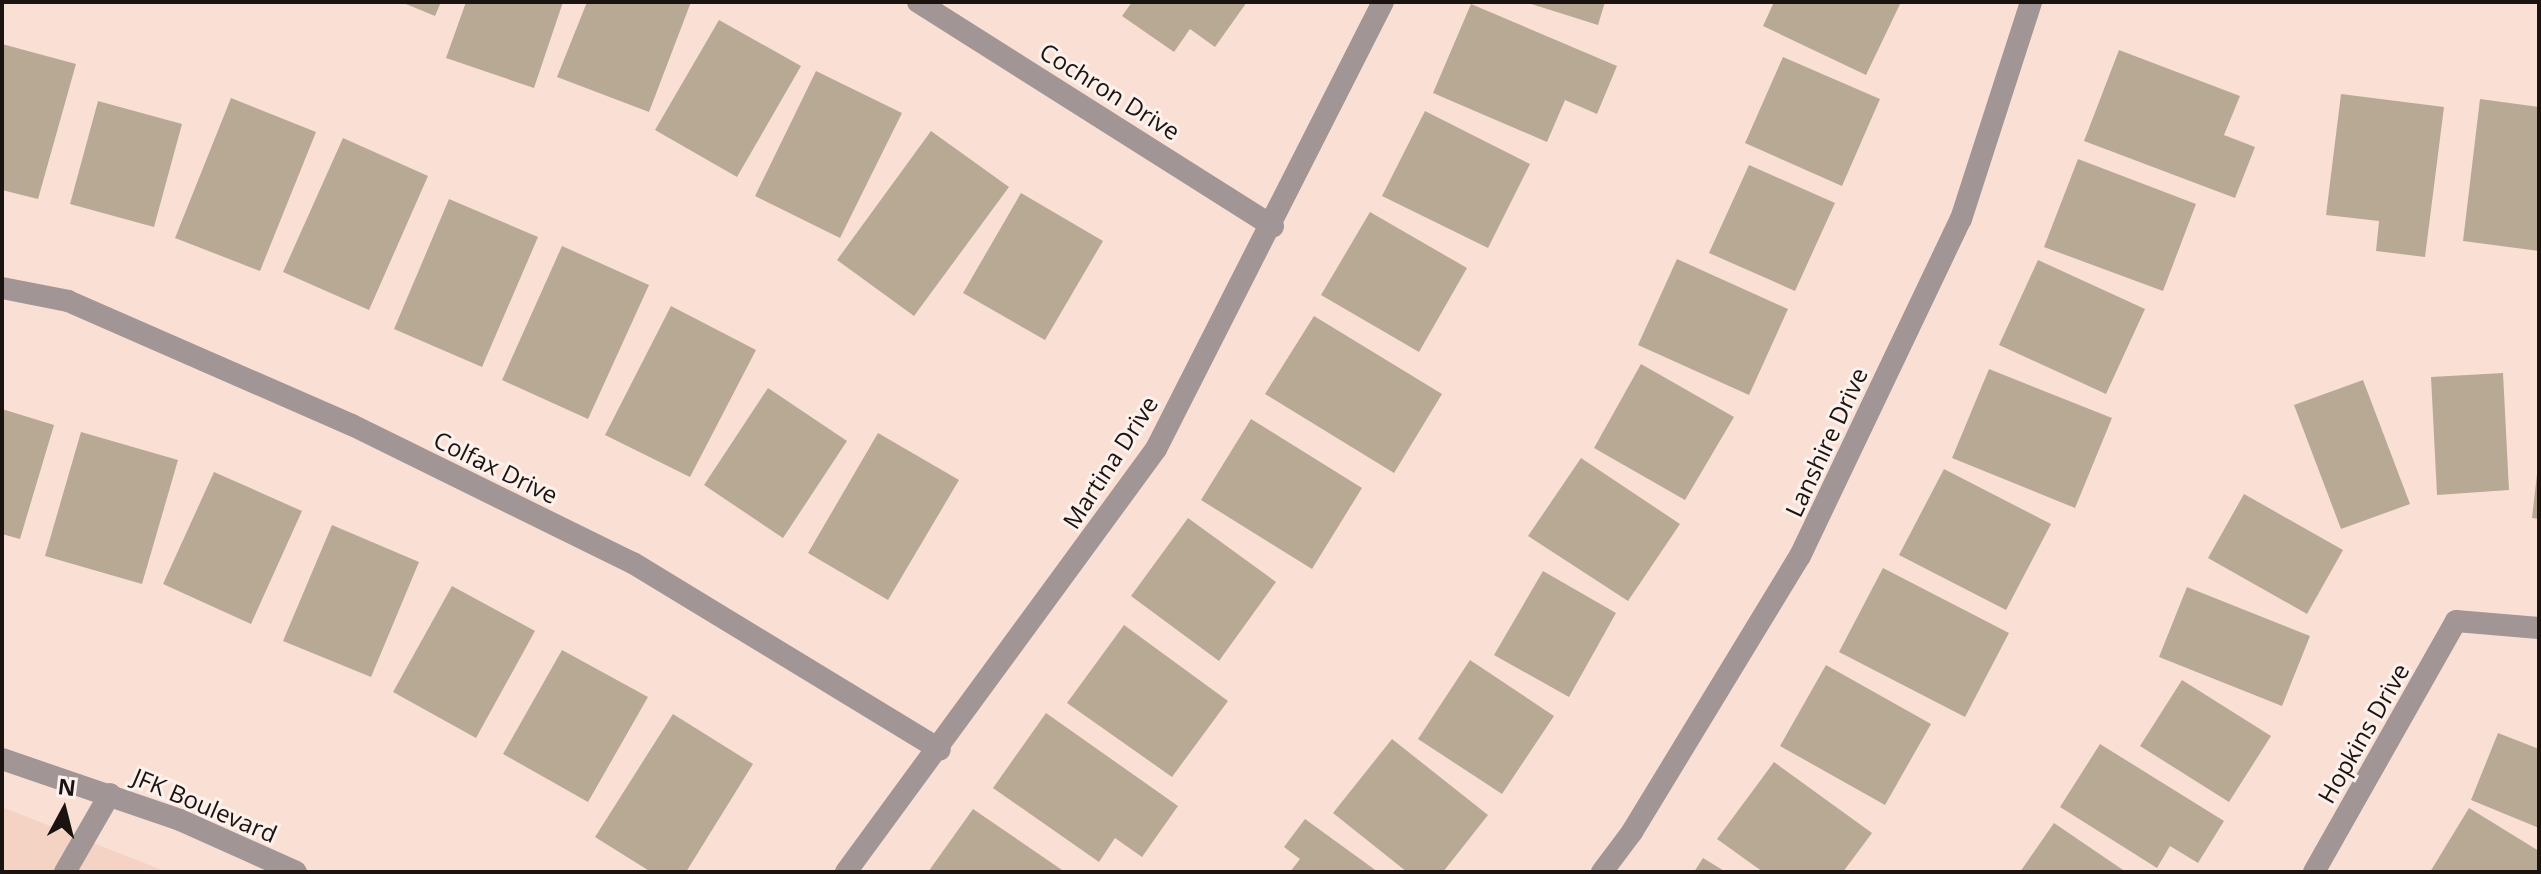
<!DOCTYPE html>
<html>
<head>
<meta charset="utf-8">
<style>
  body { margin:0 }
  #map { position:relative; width:2541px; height:874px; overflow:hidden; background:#fae0d4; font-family:"Open Sans",sans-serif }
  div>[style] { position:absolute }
  .built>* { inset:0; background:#f4d2c4 }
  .building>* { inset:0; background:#b8a995 }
  .service>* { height:22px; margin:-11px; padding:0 11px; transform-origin:11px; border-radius:11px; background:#a29596 }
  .minor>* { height:22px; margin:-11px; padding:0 11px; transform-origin:11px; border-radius:11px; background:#a29596 }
  .tertiary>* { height:22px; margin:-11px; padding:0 11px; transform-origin:11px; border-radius:11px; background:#a29596 }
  span { translate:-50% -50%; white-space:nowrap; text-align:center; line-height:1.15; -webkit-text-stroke:6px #fcf1ec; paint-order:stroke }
  .street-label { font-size:24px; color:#1b130f }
  .frame { position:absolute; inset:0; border:4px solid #1b130f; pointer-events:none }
  .north { position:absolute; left:24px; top:770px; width:80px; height:80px; -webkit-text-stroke:6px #fcf1ec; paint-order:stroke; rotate:7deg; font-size:22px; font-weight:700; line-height:32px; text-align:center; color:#1b130f }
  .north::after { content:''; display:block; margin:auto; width:28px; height:36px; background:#1b130f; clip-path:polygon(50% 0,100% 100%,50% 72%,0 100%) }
</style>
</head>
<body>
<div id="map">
  <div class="built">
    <i style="clip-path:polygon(2px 807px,167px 872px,2px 872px)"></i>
  </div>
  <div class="building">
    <i style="clip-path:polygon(401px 2px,441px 2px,435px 16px)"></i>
    <i style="clip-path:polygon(466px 2px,563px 2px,534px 88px,446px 58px)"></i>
    <i style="clip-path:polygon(587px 2px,691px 2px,649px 112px,557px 77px)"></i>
    <i style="clip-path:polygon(1132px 2px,1247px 2px,1215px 47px,1190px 29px,1174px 52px,1122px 16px)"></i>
    <i style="clip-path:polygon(1525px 2px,1605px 2px,1598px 25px)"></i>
    <i style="clip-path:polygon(1774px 2px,1901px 2px,1866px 75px,1763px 26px)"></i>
    <i style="clip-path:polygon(1471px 4px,1617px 66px,1597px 114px,1565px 100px,1547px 142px,1433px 93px)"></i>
    <i style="clip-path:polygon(719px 20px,801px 66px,737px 177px,655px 130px)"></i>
    <i style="clip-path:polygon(2px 44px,76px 64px,38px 199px,2px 190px)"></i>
    <i style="clip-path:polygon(2119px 50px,2240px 96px,2224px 135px,2255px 147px,2235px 198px,2084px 141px)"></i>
    <i style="clip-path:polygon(1783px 57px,1880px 99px,1842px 186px,1745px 143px)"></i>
    <i style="clip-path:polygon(816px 71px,902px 113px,840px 238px,755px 196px)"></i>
    <i style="clip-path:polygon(2341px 94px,2444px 107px,2425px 257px,2376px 251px,2379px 221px,2326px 215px)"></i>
    <i style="clip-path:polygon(231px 98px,316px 132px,260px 271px,175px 238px)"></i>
    <i style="clip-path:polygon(2480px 99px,2539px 107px,2539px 251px,2463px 241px)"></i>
    <i style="clip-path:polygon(98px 101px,182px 124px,154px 227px,70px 204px)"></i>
    <i style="clip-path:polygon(1425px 111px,1530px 164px,1488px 248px,1382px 196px)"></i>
    <i style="clip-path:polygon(931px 131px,1009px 187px,914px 316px,837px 260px)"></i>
    <i style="clip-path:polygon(343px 138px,428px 176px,369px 310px,283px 272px)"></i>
    <i style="clip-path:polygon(2078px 159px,2196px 204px,2163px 291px,2044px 247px)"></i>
    <i style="clip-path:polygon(1749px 165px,1835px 203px,1795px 291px,1709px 253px)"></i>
    <i style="clip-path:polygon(1021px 193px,1103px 241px,1045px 340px,963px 293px)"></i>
    <i style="clip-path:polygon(449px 199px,538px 237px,482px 367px,394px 329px)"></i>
    <i style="clip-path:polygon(1370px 212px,1467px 268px,1419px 352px,1321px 295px)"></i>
    <i style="clip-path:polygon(562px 246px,649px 285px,588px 419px,502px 380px)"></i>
    <i style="clip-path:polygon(1677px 259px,1788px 309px,1749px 395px,1638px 345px)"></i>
    <i style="clip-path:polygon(2038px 260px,2145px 309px,2106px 394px,1999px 345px)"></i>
    <i style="clip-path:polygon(671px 306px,756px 350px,690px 477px,605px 435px)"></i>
    <i style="clip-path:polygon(1314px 316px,1442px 394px,1394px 473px,1265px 394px)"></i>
    <i style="clip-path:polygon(1641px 364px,1734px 417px,1685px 500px,1594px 448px)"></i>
    <i style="clip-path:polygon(1989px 369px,2112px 418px,2075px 508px,1952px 458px)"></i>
    <i style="clip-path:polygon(2503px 373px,2509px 490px,2437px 495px,2431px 377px)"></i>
    <i style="clip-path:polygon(2363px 380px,2410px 504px,2341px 529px,2294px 405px)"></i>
    <i style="clip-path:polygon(768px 388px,847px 441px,783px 538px,704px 485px)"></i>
    <i style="clip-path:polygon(2px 409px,54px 425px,20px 539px,2px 534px)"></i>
    <i style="clip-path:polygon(1251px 419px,1362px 488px,1312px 569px,1201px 500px)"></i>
    <i style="clip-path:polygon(81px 432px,178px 460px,142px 584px,45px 556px)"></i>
    <i style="clip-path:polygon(878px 433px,959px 480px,888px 600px,808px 553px)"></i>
    <i style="clip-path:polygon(1581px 458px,1680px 524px,1628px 601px,1528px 536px)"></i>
    <i style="clip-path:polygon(1944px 469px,2051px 524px,2006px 610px,1899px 555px)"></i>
    <i style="clip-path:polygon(214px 472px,302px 511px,251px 624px,163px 584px)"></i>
    <i style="clip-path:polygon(2537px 474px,2539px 475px,2539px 519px,2532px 518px)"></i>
    <i style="clip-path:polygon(2244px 494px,2343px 550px,2307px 614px,2208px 558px)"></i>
    <i style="clip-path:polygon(1188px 518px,1276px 582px,1219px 661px,1131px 596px)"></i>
    <i style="clip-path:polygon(332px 525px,419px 562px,371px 677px,283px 641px)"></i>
    <i style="clip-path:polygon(1883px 568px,2009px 633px,1965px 717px,1839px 652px)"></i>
    <i style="clip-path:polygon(1543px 571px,1616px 613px,1569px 697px,1494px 655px)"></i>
    <i style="clip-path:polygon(452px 586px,535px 631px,476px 738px,393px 692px)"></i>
    <i style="clip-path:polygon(2187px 587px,2310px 636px,2282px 706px,2159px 657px)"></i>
    <i style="clip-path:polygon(1124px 625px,1228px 701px,1172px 777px,1067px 703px)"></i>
    <i style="clip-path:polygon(562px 650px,648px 697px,588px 802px,503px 754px)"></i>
    <i style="clip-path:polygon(1470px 660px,1554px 716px,1502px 794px,1418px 739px)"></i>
    <i style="clip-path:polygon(1826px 665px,1931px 724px,1885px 805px,1780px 746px)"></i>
    <i style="clip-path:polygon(2182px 680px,2271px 736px,2229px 802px,2140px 746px)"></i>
    <i style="clip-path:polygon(1046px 713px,1178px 806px,1142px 857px,1115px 838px,1099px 862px,993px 788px)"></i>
    <i style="clip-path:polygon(673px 714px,753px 764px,686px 872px,651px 872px,595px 837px)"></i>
    <i style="clip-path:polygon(2498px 733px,2539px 749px,2539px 828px,2471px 800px)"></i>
    <i style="clip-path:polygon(1392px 739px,1488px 815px,1443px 872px,1407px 872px,1333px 813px)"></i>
    <i style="clip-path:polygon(2100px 744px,2224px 821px,2198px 863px,2170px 846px,2157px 868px,2060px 807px)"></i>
    <i style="clip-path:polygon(1774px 762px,1872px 833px,1843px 872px,1763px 872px,1717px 839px)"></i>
    <i style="clip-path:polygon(2469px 808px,2539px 851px,2539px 872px,2430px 872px)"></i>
    <i style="clip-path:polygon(973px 809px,1065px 872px,928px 872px)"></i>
    <i style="clip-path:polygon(1305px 819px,1378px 872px,1290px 872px,1300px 859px,1284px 847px)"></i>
    <i style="clip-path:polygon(2054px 823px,2126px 872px,2020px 872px)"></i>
    <i style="clip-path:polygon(1703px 858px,1726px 872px,1694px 872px)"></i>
  </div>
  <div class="service">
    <i style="left:65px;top:872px;width:90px;rotate:-60deg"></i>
  </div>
  <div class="minor">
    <i style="left:918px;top:2px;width:420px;rotate:32.3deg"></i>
    <i style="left:2px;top:288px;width:67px;rotate:11.1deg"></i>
    <i style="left:68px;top:301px;width:310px;rotate:23.6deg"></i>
    <i style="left:352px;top:425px;width:313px;rotate:26.2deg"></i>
    <i style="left:633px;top:563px;width:359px;rotate:31.3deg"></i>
    <i style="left:846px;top:872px;width:524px;rotate:-53.76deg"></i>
    <i style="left:1156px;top:449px;width:501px;rotate:-63.08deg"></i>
    <i style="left:1602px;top:872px;width:50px;rotate:-53.1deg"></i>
    <i style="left:1632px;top:832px;width:323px;rotate:-58.7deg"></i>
    <i style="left:1800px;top:556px;width:373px;rotate:-64.5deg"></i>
    <i style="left:1961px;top:219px;width:228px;rotate:-72.1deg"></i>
    <i style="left:2314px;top:872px;width:288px;rotate:-60.5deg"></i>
    <i style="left:2456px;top:621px;width:83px;rotate:4.8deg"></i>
  </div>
  <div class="tertiary">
    <i style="left:2px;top:759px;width:188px;rotate:18.9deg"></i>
    <i style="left:180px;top:820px;width:127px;rotate:24.1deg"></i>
  </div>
  <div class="street-label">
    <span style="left:1110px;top:91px;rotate:32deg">Cochron Drive</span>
    <span style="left:1826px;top:442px;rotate:-65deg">Lanshire Drive</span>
    <span style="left:1110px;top:462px;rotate:-57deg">Martina Drive</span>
    <span style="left:496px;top:467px;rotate:26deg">Colfax Drive</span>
    <span style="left:2363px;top:733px;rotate:-60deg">Hopkins Drive</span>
    <span style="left:205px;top:805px;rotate:23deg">JFK Boulevard</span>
  </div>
  <div class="frame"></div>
  <div class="north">N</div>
</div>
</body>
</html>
